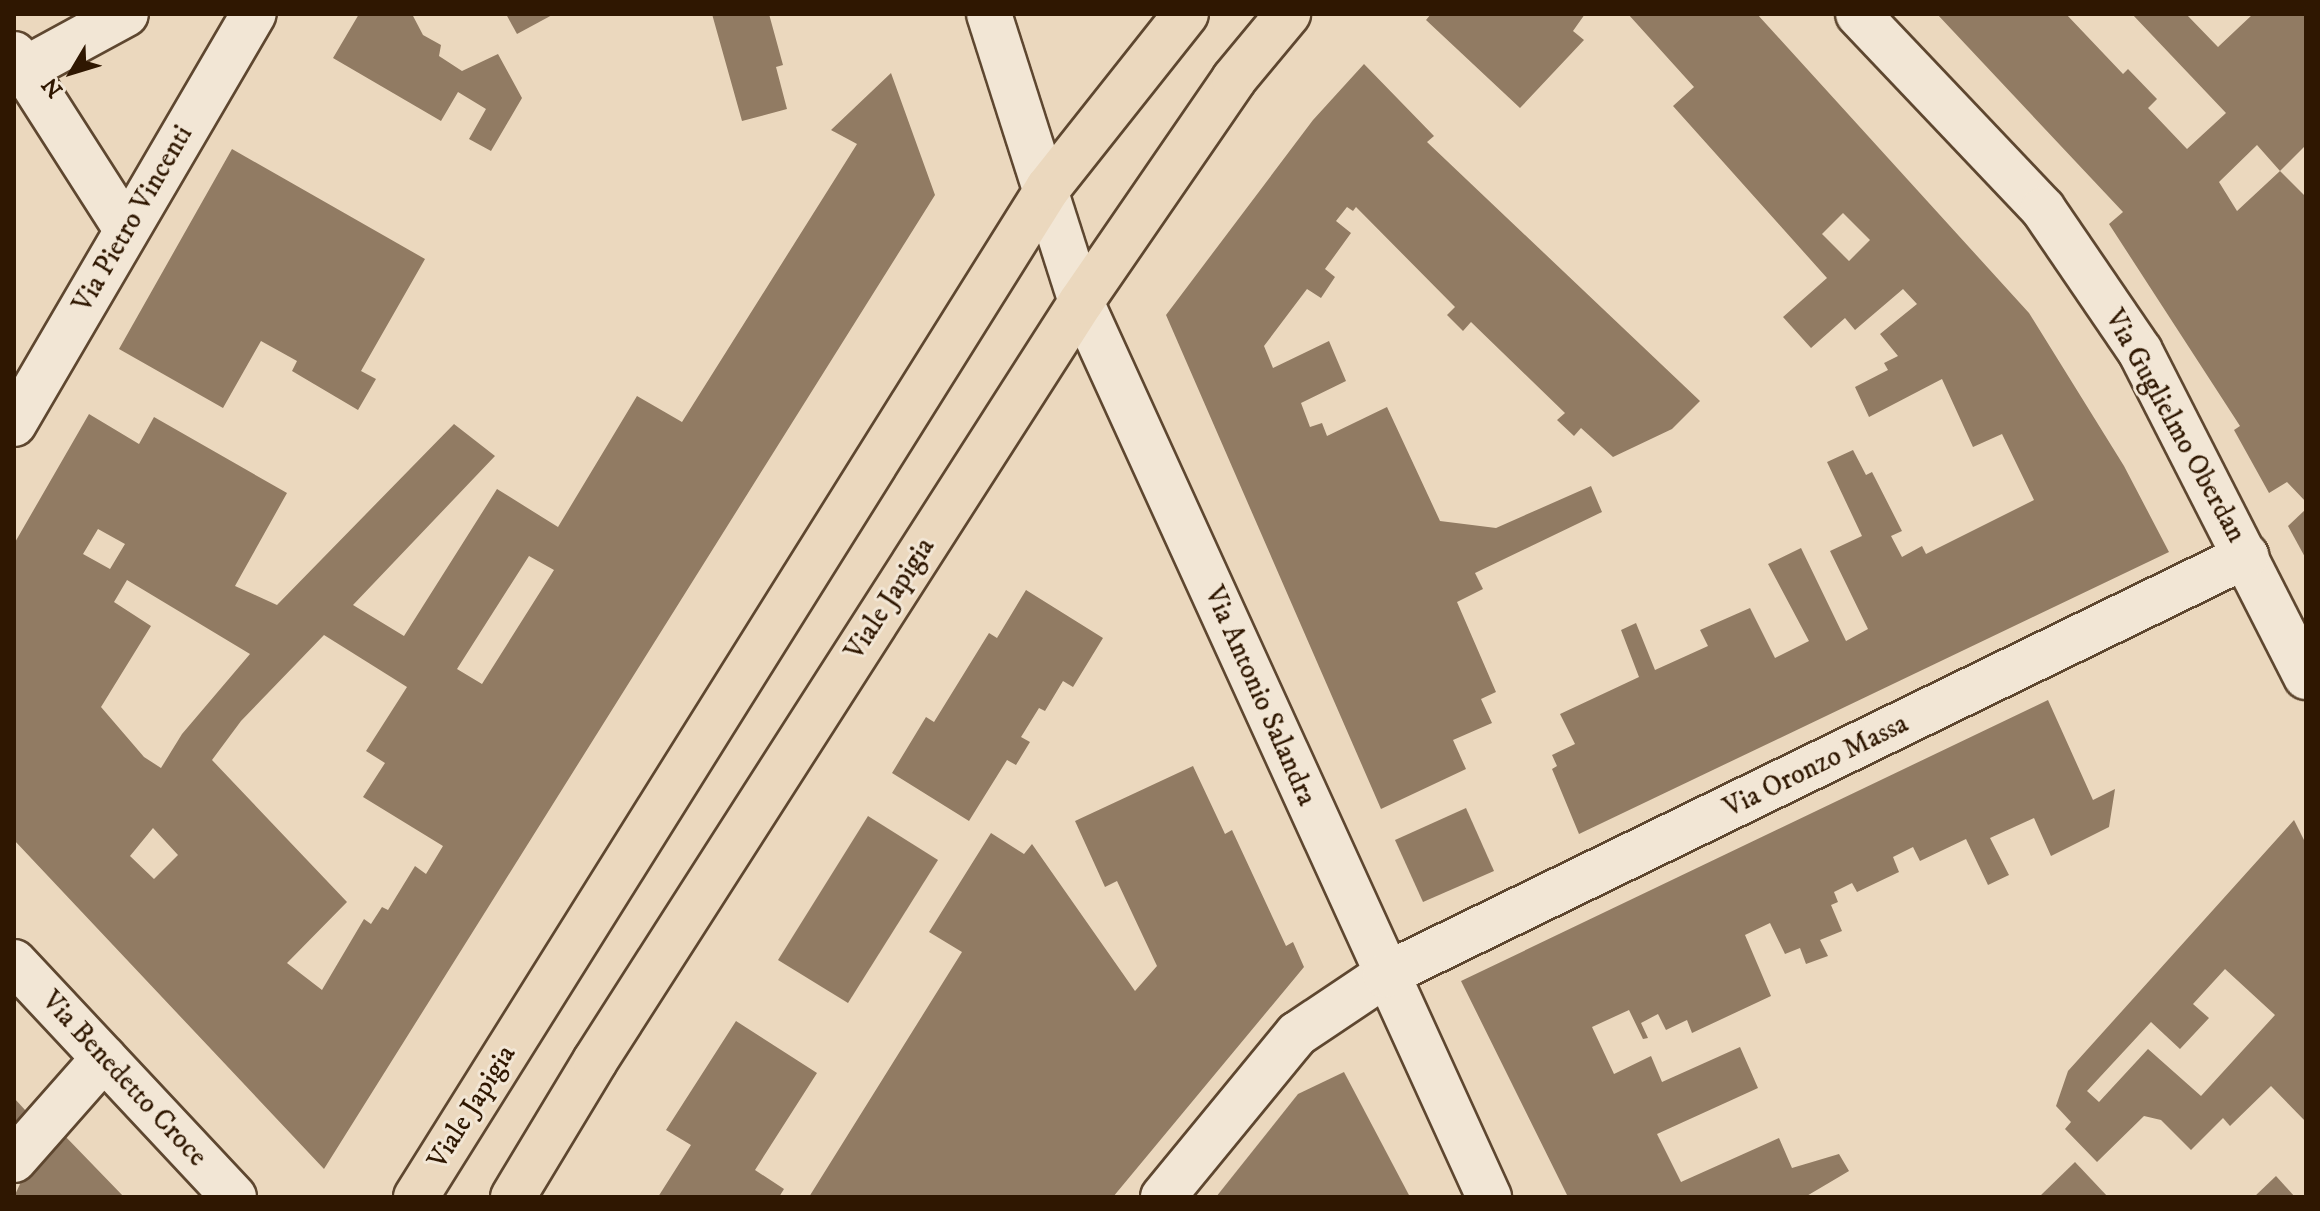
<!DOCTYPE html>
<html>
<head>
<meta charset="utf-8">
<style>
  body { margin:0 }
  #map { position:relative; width:2320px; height:1211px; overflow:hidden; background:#ebd8be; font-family:"IM FELL DW Pica",serif }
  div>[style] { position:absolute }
  .building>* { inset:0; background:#917b63 }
  .roads { filter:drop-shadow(2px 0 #5e4730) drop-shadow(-2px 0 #5e4730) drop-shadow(0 2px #5e4730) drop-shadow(0 -2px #5e4730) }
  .minor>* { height:44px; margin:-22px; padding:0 22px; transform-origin:22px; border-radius:22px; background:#f2e6d5 }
  .major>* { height:44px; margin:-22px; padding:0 22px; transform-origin:22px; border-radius:22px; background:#ebd8be }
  span { translate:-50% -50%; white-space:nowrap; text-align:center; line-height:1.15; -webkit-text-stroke:6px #f2e6d5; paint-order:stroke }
  .street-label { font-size:28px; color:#2f1701 }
  .frame { position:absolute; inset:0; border:16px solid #2f1701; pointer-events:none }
  .north { position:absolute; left:32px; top:32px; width:80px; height:80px; -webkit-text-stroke:6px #f2e6d5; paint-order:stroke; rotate:232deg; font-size:22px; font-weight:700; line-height:32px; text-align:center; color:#2f1701 }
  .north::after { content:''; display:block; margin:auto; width:28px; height:36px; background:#2f1701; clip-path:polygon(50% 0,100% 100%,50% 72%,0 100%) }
</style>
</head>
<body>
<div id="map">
  <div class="building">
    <i style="clip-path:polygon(359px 14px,412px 14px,423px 35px,441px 45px,439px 56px,462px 71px,498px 54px,522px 98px,491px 151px,469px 139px,486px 109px,458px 92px,441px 121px,333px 58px)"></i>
    <i style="clip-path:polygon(506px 14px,554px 14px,517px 34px)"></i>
    <i style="clip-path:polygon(712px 14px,769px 14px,783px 65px,776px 67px,787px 109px,742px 121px)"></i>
    <i style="clip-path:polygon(1431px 14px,1585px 14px,1573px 31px,1584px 40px,1520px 108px,1426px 20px)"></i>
    <i style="clip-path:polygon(evenodd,1628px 14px,1757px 14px,2029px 313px,2124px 466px,2169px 552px,1579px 834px,1552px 769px,1557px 766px,1552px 755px,1575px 744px,1560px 714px,1639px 677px,1621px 630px,1636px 623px,1655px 670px,1708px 646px,1700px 630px,1750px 608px,1775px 658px,1809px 641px,1768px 564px,1801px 548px,1846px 641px,1868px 629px,1830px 551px,1862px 536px,1827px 462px,1853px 450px,1866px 475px,1872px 472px,1902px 531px,1891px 536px,1902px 557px,1922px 546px,1926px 554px,2034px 500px,2002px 434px,1973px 447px,1942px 379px,1869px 417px,1855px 387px,1888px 370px,1884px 363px,1898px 356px,1880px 334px,1917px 304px,1903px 289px,1855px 330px,1845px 318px,1811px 348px,1783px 317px,1827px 278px,1673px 106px,1694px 87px,1628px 14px,1843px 213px,1870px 240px,1849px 261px,1822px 234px,1843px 213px)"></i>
    <i style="clip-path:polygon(1937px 14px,2066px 14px,2123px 74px,2128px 69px,2157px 99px,2148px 108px,2187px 149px,2226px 113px,2132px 14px,2186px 14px,2218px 47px,2253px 14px,2306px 14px,2306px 145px,2280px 171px,2257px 145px,2219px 182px,2237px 211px,2280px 171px,2306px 197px,2306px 502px,2287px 482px,2269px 493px,2234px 430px,2240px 426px,2109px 224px,2123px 212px)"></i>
    <i style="clip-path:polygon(1364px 64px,1434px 136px,1427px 142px,1700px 401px,1672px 429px,1613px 457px,1581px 428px,1574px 436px,1557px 420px,1565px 413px,1471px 322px,1463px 331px,1447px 315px,1455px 307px,1356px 207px,1353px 211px,1347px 207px,1336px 221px,1351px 233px,1325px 269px,1335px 277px,1321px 298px,1307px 289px,1264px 346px,1273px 368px,1329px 341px,1346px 381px,1301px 403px,1310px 427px,1322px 423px,1327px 436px,1387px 407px,1440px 521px,1496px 528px,1591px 486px,1602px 512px,1475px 573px,1483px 589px,1457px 602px,1496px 692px,1481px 699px,1492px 723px,1453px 740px,1466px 769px,1381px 809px,1166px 315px,1313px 120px)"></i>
    <i style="clip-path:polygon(evenodd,891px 73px,935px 195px,324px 1169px,14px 840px,14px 544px,89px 414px,139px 444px,154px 417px,287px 493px,235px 586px,277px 605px,454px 424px,495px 456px,353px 605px,404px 636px,497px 489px,558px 527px,637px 396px,682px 422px,857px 144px,831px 130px,891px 73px,98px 529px,125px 544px,110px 569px,83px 554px,98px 529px,891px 73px,529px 556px,554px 570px,482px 684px,457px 669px,529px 556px,891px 73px,127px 580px,250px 654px,182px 734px,161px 768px,144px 757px,101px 707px,151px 626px,114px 602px,127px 580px,891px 73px,324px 635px,407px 687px,366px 751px,385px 763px,363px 797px,443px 846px,426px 874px,415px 866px,388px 910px,382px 907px,371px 924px,364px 919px,322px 990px,287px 963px,347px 902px,212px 760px,241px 721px,324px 635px,891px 73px,153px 828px,178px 855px,154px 879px,130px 856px,153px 828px)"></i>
    <i style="clip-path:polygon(232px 149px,425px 259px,361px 371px,376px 379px,358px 410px,292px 371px,297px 361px,261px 341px,223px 408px,119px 349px)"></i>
    <i style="clip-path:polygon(2306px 509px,2306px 559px,2288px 526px)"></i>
    <i style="clip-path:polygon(1026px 590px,1103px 638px,1073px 687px,1063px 681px,1045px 711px,1039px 708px,1021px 737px,1030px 742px,1016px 765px,1007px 760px,969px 821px,892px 773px,926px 717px,934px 722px,989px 633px,997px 638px)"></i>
    <i style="clip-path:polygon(2048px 700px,2093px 800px,2115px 789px,2109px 827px,2051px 856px,2034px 818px,1990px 838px,2009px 875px,1988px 885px,1966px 839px,1920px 861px,1913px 847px,1893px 857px,1899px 872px,1857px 892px,1852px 883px,1834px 892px,1838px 902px,1831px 905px,1842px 931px,1820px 940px,1828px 956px,1806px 964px,1800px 948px,1785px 954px,1770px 923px,1745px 935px,1771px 996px,1692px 1033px,1687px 1020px,1666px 1030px,1658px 1014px,1641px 1023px,1648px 1038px,1643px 1039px,1629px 1010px,1592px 1027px,1614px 1074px,1651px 1056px,1662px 1082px,1740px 1047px,1758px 1088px,1657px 1134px,1681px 1182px,1779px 1138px,1792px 1168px,1839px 1154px,1849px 1171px,1805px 1197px,1568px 1197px,1461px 981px)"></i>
    <i style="clip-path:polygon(1193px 766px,1225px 834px,1232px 830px,1286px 946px,1293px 942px,1304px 967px,1113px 1197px,809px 1197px,962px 952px,929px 932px,991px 833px,1024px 854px,1032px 844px,1135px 991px,1157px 966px,1117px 881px,1105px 887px,1075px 821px)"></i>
    <i style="clip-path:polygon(1466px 808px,1494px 871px,1423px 902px,1395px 840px)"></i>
    <i style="clip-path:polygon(868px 816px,938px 860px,848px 1003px,778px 960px)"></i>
    <i style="clip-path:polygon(evenodd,2294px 820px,2306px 844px,2306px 1122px,2271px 1086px,2230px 1126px,2223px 1118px,2191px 1150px,2161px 1120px,2144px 1116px,2097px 1162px,2065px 1129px,2071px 1122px,2056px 1106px,2068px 1071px,2294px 820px,2225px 969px,2275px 1015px,2201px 1096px,2148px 1049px,2099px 1102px,2087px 1091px,2151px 1022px,2180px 1049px,2209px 1018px,2193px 1004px,2225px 969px)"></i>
    <i style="clip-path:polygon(736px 1021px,817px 1073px,755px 1170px,784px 1189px,779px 1197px,658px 1197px,691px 1145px,666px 1130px)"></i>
    <i style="clip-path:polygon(1344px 1072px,1410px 1197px,1216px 1197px,1298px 1094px)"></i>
    <i style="clip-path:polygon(14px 1098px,26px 1111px,14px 1130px)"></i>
    <i style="clip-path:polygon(64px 1135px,124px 1197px,14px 1197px,20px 1184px,16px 1180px)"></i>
    <i style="clip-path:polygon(2075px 1162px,2108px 1197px,2039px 1197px)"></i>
    <i style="clip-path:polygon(2276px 1176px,2295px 1197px,2254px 1197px)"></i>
  </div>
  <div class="roads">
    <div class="minor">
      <i style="left:989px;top:14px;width:302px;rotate:72.3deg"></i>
      <i style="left:1081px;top:302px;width:984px;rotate:65.49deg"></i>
      <i style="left:1858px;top:14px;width:269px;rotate:46.5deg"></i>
      <i style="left:2043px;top:209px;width:172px;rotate:55.7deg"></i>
      <i style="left:2140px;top:351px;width:366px;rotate:63deg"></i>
      <i style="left:14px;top:54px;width:208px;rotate:57.4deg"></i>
      <i style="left:23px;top:70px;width:117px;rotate:-28.5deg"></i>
      <i style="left:14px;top:424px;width:475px;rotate:-59.7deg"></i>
      <i style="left:14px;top:962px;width:322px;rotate:46.9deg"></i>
      <i style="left:14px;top:1160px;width:136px;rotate:-48.6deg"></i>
      <i style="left:1163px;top:1197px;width:211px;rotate:-50.6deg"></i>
      <i style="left:1297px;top:1034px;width:106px;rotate:-33.8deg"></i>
      <i style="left:1385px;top:975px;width:958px;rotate:-25.95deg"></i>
    </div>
    <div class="major">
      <i style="left:416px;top:1197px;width:1191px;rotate:-57.94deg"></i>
      <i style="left:1048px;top:188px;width:222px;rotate:-51.6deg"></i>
      <i style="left:513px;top:1197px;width:159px;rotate:-58.9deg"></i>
      <i style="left:595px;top:1061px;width:901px;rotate:-57.37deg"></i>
      <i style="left:1081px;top:302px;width:270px;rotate:-55.5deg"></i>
      <i style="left:1234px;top:79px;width:85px;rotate:-50.3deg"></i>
    </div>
  </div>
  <div class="street-label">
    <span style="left:133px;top:219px;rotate:-60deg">Via Pietro Vincenti</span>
    <span style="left:2175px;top:426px;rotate:61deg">Via Guglielmo Oberdan</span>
    <span style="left:890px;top:599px;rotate:-57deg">Viale Japigia</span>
    <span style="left:1260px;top:696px;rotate:66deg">Via Antonio Salandra</span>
    <span style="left:1816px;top:766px;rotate:-26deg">Via Oronzo Massa</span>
    <span style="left:124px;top:1079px;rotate:47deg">Via Benedetto Croce</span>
    <span style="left:472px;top:1107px;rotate:-58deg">Viale Japigia</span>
  </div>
  <div class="frame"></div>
  <div class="north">N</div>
</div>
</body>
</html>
